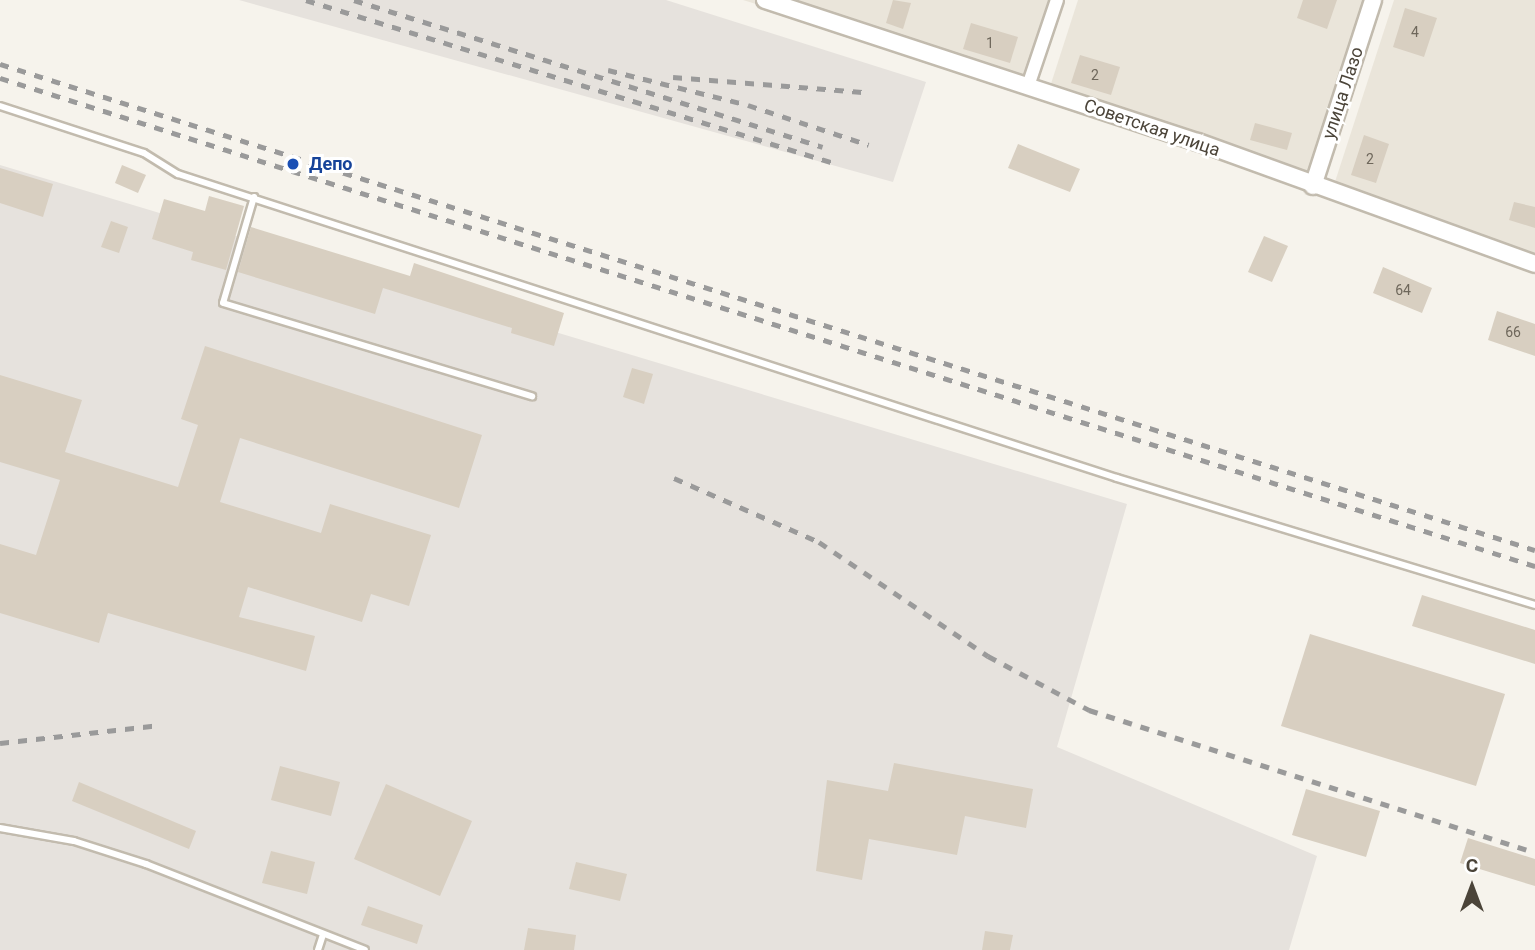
<!DOCTYPE html>
<html>
<head>
<meta charset="utf-8">
<style>
  body { margin:0 }
  #map { position:relative; width:1535px; height:950px; overflow:hidden; background:#f6f3ec; font-family:Roboto,sans-serif }
  div>[style] { position:absolute }
  .residential>* { inset:0; background:#eae5da }
  .industrial>* { inset:0; background:#e6e2dd }
  .building>* { inset:0; background:#d8cfc1 }
  .roads { filter:drop-shadow(2px 0 #c2bbae) drop-shadow(-2px 0 #c2bbae) drop-shadow(0 2px #c2bbae) drop-shadow(0 -2px #c2bbae) }
  .service>* { height:6px; margin:-3px; padding:0 3px; transform-origin:3px; border-radius:3px; background:#fff }
  .minor>* { height:12px; margin:-6px; padding:0 6px; transform-origin:6px; border-radius:6px; background:#fff }
  .tertiary>* { height:16px; margin:-8px; padding:0 8px; transform-origin:8px; border-radius:8px; background:#fff }
  .rail>* { height:5px; margin-top:-2.5px; transform-origin:0; background:repeating-linear-gradient(90deg,#9a9a9a 0 9px,transparent 0 18px) }
  .dots>* { width:19px; height:19px; translate:-50% -50%; box-sizing:border-box; border:4px solid #fff; border-radius:50% }
  span { translate:-50% -50%; white-space:nowrap; text-align:center; line-height:1.15; -webkit-text-stroke:6px #fff; paint-order:stroke }
  .number-label { font-size:14px; color:#6e675b }
  .number-label span { -webkit-text-stroke-width:0 }
  .street-label { font-size:18px; color:#4b4439 }
  .transit-label { font-size:18px; color:#164399; font-weight:700 }
  .left { translate:0 -50%; text-align:left }
  .north { position:absolute; left:1437px; top:852px; width:70px; height:70px; -webkit-text-stroke:5px #fff; paint-order:stroke; rotate:0deg; font-size:19px; font-weight:700; line-height:28px; text-align:center; color:#4b4439 }
  .north::after { content:''; display:block; margin:auto; width:24px; height:32px; background:#4b4439; clip-path:polygon(50% 0,100% 100%,50% 72%,0 100%) }
</style>
</head>
<body>
<div id="map">
  <div class="residential">
    <i style="clip-path:polygon(743px 0,1049px 0,1022px 85px)"></i>
    <i style="clip-path:polygon(1078px 0,1365px 0,1307px 178px,1048px 93px)"></i>
    <i style="clip-path:polygon(1394px 0,1535px 0,1535px 260px,1333px 188px)"></i>
  </div>
  <div class="industrial">
    <i style="clip-path:polygon(239px 0,666px 0,926px 82px,893px 182px)"></i>
    <i style="clip-path:polygon(0 165px,1127px 504px,1057px 747px,1317px 856px,1289px 950px,0 950px)"></i>
  </div>
  <div class="building">
    <i style="clip-path:polygon(893px 0,911px 3px,903px 29px,886px 23px)"></i>
    <i style="clip-path:polygon(1303px 0,1337px 0,1327px 29px,1297px 18px)"></i>
    <i style="clip-path:polygon(1405px 8px,1437px 18px,1424px 57px,1393px 47px)"></i>
    <i style="clip-path:polygon(971px 23px,1018px 37px,1010px 63px,963px 49px)"></i>
    <i style="clip-path:polygon(1080px 55px,1120px 67px,1111px 95px,1071px 83px)"></i>
    <i style="clip-path:polygon(1255px 123px,1292px 133px,1287px 150px,1250px 140px)"></i>
    <i style="clip-path:polygon(1364px 135px,1389px 144px,1376px 183px,1351px 175px)"></i>
    <i style="clip-path:polygon(1018px 144px,1080px 169px,1070px 192px,1008px 168px)"></i>
    <i style="clip-path:polygon(122px 165px,146px 175px,138px 193px,115px 183px)"></i>
    <i style="clip-path:polygon(0 168px,53px 184px,43px 217px,0 203px)"></i>
    <i style="clip-path:polygon(209px 196px,244px 206px,226px 270px,191px 260px,193px 252px,152px 239px,164px 199px,205px 211px)"></i>
    <i style="clip-path:polygon(1514px 202px,1535px 207px,1535px 228px,1509px 220px)"></i>
    <i style="clip-path:polygon(111px 221px,128px 227px,119px 253px,101px 247px)"></i>
    <i style="clip-path:polygon(251px 227px,410px 276px,414px 263px,564px 313px,554px 346px,511px 333px,512px 328px,383px 288px,375px 314px,238px 272px)"></i>
    <i style="clip-path:polygon(1264px 236px,1288px 246px,1272px 282px,1248px 272px)"></i>
    <i style="clip-path:polygon(1383px 267px,1432px 288px,1422px 313px,1373px 293px)"></i>
    <i style="clip-path:polygon(1497px 311px,1535px 324px,1535px 356px,1488px 340px)"></i>
    <i style="clip-path:polygon(205px 346px,482px 435px,459px 508px,240px 438px,220px 502px,321px 533px,330px 504px,431px 535px,409px 606px,371px 594px,362px 622px,248px 587px,239px 617px,315px 636px,306px 671px,108px 613px,99px 643px,0 613px,0 544px,36px 555px,60px 480px,0 462px,0 375px,82px 400px,65px 452px,178px 487px,198px 425px,181px 419px)"></i>
    <i style="clip-path:polygon(632px 368px,653px 374px,644px 404px,623px 397px)"></i>
    <i style="clip-path:polygon(1422px 595px,1535px 630px,1535px 664px,1412px 626px)"></i>
    <i style="clip-path:polygon(1310px 634px,1505px 694px,1476px 786px,1281px 726px)"></i>
    <i style="clip-path:polygon(894px 763px,1033px 789px,1026px 828px,965px 816px,957px 855px,869px 839px,862px 880px,816px 871px,827px 780px,888px 791px)"></i>
    <i style="clip-path:polygon(280px 766px,340px 782px,331px 816px,271px 800px)"></i>
    <i style="clip-path:polygon(79px 782px,196px 831px,189px 849px,72px 801px)"></i>
    <i style="clip-path:polygon(386px 784px,472px 821px,440px 896px,354px 859px)"></i>
    <i style="clip-path:polygon(1306px 789px,1380px 811px,1366px 857px,1292px 835px)"></i>
    <i style="clip-path:polygon(1468px 838px,1535px 859px,1535px 886px,1460px 863px)"></i>
    <i style="clip-path:polygon(271px 851px,315px 862px,307px 894px,262px 883px)"></i>
    <i style="clip-path:polygon(576px 862px,627px 874px,620px 901px,569px 889px)"></i>
    <i style="clip-path:polygon(368px 906px,423px 925px,417px 944px,361px 925px)"></i>
    <i style="clip-path:polygon(528px 928px,576px 935px,574px 950px,524px 950px)"></i>
    <i style="clip-path:polygon(985px 931px,1013px 935px,1010px 950px,982px 950px)"></i>
  </div>
  <div class="roads">
    <div class="service">
      <i style="left:0;top:106px;width:151px;rotate:18.1deg"></i>
      <i style="left:144px;top:153px;width:40px;rotate:32deg"></i>
      <i style="left:178px;top:174px;width:987px;rotate:17.94deg"></i>
      <i style="left:1117px;top:478px;width:437px;rotate:16.9deg"></i>
      <i style="left:254px;top:197px;width:110px;rotate:106.3deg"></i>
      <i style="left:223px;top:303px;width:323px;rotate:16.8deg"></i>
      <i style="left:0;top:828px;width:75px;rotate:10deg"></i>
      <i style="left:74px;top:841px;width:76px;rotate:17.7deg"></i>
      <i style="left:146px;top:864px;width:235px;rotate:21.4deg"></i>
      <i style="left:318px;top:950px;width:16px;rotate:-72deg"></i>
    </div>
    <div class="minor">
      <i style="left:1028px;top:86px;width:91px;rotate:-71.4deg"></i>
    </div>
    <div class="tertiary">
      <i style="left:765px;top:0;width:456px;rotate:18.2deg"></i>
      <i style="left:1198px;top:142px;width:358px;rotate:19.9deg"></i>
      <i style="left:1313px;top:186px;width:195px;rotate:-72.1deg"></i>
    </div>
  </div>
  <div class="rail">
    <i style="left:306px;top:0;width:553px;rotate:17.16deg"></i>
    <i style="left:354px;top:0;width:491px;rotate:17.4deg"></i>
    <i style="left:0;top:64px;width:1610px;rotate:17.57deg"></i>
    <i style="left:608px;top:70px;width:144px;rotate:14deg"></i>
    <i style="left:748px;top:105px;width:127px;rotate:18.3deg"></i>
    <i style="left:673px;top:77px;width:193px;rotate:4.5deg"></i>
    <i style="left:0;top:78px;width:1611px;rotate:17.64deg"></i>
    <i style="left:674px;top:478px;width:158px;rotate:23.8deg"></i>
    <i style="left:819px;top:542px;width:204px;rotate:34deg"></i>
    <i style="left:988px;top:656px;width:115px;rotate:28.1deg"></i>
    <i style="left:1089px;top:710px;width:468px;rotate:17.7deg"></i>
    <i style="left:0;top:743px;width:161px;rotate:-6.4deg"></i>
  </div>
  <div class="dots">
    <i style="left:293px;top:164px;background:#1a4fb4"></i>
  </div>
  <div class="number-label">
    <span style="left:1415px;top:32px">4</span>
    <span style="left:990px;top:43px">1</span>
    <span style="left:1095px;top:75px">2</span>
    <span style="left:1370px;top:159px">2</span>
    <span style="left:1403px;top:290px">64</span>
    <span style="left:1513px;top:332px">66</span>
  </div>
  <div class="street-label">
    <span style="left:1343px;top:93px;rotate:-72deg">улица Лазо</span>
    <span style="left:1152px;top:128px;rotate:19deg">Советская улица</span>
  </div>
  <div class="transit-label">
    <span class="left" style="left:309px;top:164px">Депо</span>
  </div>
  <div class="north">С</div>
</div>
</body>
</html>
